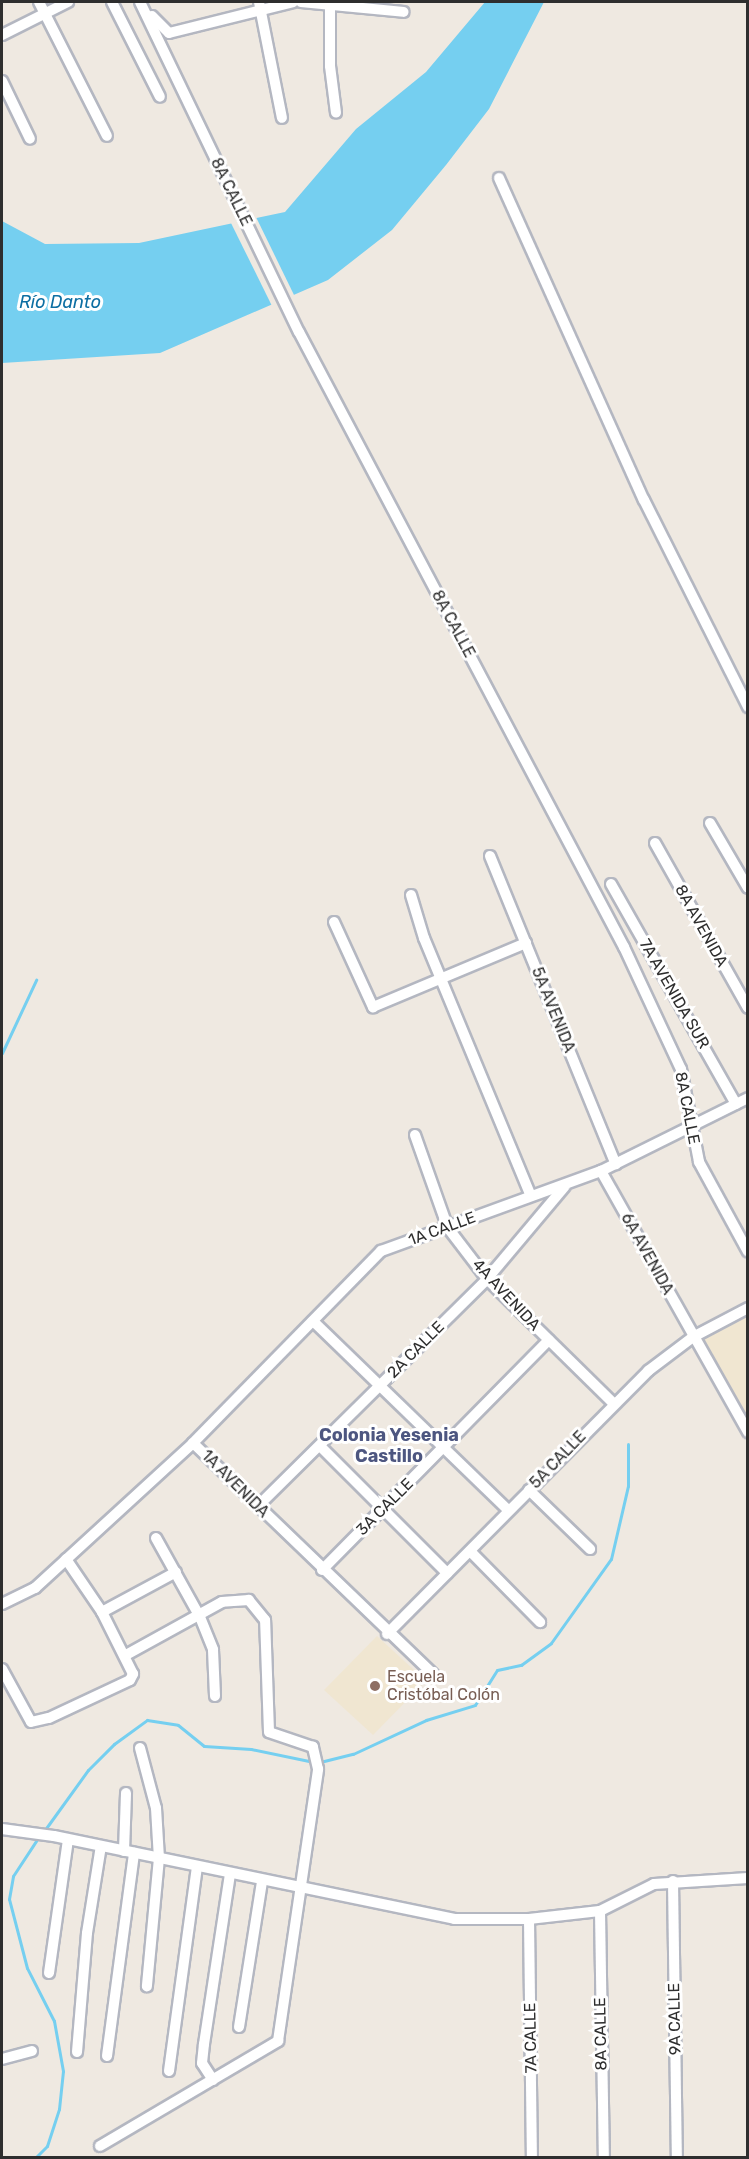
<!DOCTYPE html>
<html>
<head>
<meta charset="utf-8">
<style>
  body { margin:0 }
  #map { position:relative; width:749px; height:2159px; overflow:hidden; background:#efe9e1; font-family:Rubik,sans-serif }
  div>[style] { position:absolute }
  .education>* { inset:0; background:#f0e6d1 }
  .water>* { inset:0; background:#75cff0 }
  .pier>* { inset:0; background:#efe9e1 }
  .stream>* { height:3px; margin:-1.5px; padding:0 1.5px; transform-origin:1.5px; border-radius:1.5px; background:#75cff0 }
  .roads { filter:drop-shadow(2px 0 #b4b7c1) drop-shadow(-2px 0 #b4b7c1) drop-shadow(0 2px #b4b7c1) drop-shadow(0 -2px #b4b7c1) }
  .minor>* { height:10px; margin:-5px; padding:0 5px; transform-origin:5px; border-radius:5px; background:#fff }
  .dots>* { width:16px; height:16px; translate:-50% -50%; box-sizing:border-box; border:3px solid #fff; border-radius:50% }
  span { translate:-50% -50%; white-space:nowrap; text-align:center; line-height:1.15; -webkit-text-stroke:6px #fff; paint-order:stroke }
  .street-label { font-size:16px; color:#2e2e2e }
  .education-label { font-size:16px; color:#785e54 }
  .left { translate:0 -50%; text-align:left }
  .water-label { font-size:18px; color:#0d6fa3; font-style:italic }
  .neighbourhood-label { font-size:18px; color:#4d5680; font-weight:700 }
  .frame { position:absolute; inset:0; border:3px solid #2e2e2e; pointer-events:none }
</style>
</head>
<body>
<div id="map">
  <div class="education">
    <i style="clip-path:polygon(747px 1317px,747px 1424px,701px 1341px)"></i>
    <i style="clip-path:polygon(377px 1636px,426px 1681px,373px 1735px,324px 1690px)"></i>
  </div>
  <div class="water">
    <i style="clip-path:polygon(485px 2px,544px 2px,489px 109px,446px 165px,392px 230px,328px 280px,160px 353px,2px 363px,2px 221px,45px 244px,139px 243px,285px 212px,356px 129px,426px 72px)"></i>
  </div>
  <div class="pier">
    <i style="clip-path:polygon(255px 215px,295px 297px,272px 306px,230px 221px)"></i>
  </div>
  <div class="stream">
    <i style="left:2px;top:1053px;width:81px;rotate:-65deg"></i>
    <i style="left:320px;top:1762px;width:34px;rotate:-14deg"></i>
    <i style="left:353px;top:1754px;width:81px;rotate:-25deg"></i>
    <i style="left:426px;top:1720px;width:51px;rotate:-17deg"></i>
    <i style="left:475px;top:1705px;width:41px;rotate:-57.8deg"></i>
    <i style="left:497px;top:1670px;width:25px;rotate:-12deg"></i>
    <i style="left:521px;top:1665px;width:37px;rotate:-36deg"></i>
    <i style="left:551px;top:1643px;width:103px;rotate:-54.5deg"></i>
    <i style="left:611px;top:1559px;width:75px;rotate:-76.9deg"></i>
    <i style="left:628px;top:1486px;width:42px;rotate:-90deg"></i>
    <i style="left:44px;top:1831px;width:75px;rotate:-54.2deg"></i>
    <i style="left:88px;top:1770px;width:37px;rotate:-45deg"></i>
    <i style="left:114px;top:1744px;width:41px;rotate:-36deg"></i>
    <i style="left:147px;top:1720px;width:31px;rotate:9deg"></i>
    <i style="left:178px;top:1725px;width:33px;rotate:39deg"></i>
    <i style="left:204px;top:1746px;width:47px;rotate:3.7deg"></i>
    <i style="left:251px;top:1749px;width:64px;rotate:11.7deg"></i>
    <i style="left:35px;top:2158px;width:17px;rotate:-45deg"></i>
    <i style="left:47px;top:2146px;width:39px;rotate:-72deg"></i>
    <i style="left:59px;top:2109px;width:38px;rotate:-84deg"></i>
    <i style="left:63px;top:2071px;width:51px;rotate:-100.2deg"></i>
    <i style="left:54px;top:2021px;width:59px;rotate:-117deg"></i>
    <i style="left:27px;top:1968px;width:71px;rotate:-104.6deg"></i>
    <i style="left:9px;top:1899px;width:23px;rotate:-80deg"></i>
    <i style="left:13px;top:1876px;width:45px;rotate:-56.7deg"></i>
  </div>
  <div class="roads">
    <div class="minor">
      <i style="left:39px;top:2px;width:150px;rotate:63.1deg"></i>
      <i style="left:112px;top:2px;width:106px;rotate:63.2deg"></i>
      <i style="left:140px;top:2px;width:366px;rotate:64.3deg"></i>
      <i style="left:299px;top:332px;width:696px;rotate:62.15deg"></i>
      <i style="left:624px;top:947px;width:135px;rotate:65deg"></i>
      <i style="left:681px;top:1069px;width:95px;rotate:79deg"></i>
      <i style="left:699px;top:1162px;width:102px;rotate:61.4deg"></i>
      <i style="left:259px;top:2px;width:118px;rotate:78.8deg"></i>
      <i style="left:301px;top:2px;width:103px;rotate:5.5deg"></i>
      <i style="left:330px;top:4px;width:62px;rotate:90deg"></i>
      <i style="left:330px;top:66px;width:47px;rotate:82.7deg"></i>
      <i style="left:152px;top:16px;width:24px;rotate:45deg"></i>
      <i style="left:169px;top:33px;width:128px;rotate:-14deg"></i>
      <i style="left:2px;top:35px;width:74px;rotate:-26.6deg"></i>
      <i style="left:2px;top:81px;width:64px;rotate:64.2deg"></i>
      <i style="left:499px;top:178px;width:353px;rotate:65.8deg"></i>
      <i style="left:644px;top:500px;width:232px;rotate:63.3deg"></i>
      <i style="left:710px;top:823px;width:75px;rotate:59.7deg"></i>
      <i style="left:655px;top:843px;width:189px;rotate:60.6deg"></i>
      <i style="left:490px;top:856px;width:333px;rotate:67.8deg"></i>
      <i style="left:611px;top:884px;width:253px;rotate:60.4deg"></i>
      <i style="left:411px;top:895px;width:45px;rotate:73.2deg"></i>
      <i style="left:424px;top:938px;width:279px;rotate:67.5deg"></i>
      <i style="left:334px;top:922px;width:94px;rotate:65.4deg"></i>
      <i style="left:373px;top:1007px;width:166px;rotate:-22.7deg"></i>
      <i style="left:415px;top:1135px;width:99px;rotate:70.5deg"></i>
      <i style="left:448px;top:1228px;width:64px;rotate:52.6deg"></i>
      <i style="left:487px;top:1279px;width:177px;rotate:44.5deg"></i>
      <i style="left:601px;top:1171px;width:300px;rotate:60.6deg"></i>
      <i style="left:313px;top:1321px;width:272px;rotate:44.1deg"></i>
      <i style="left:193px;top:1443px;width:333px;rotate:43.9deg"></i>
      <i style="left:320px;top:1446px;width:180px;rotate:45deg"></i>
      <i style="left:529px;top:1490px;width:85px;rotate:44deg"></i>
      <i style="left:258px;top:1506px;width:322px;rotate:-44.7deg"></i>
      <i style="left:487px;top:1279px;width:121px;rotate:-50deg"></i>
      <i style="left:156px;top:1538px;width:90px;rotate:60.9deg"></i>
      <i style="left:200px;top:1617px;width:35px;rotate:68deg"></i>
      <i style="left:213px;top:1650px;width:46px;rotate:87.5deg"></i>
      <i style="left:470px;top:1551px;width:100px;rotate:45.4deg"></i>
      <i style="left:322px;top:1570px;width:323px;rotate:-45.4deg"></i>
      <i style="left:2px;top:1604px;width:37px;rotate:-26deg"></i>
      <i style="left:35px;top:1588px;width:214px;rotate:-42.5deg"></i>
      <i style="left:193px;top:1443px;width:269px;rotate:-45.6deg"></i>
      <i style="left:381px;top:1251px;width:234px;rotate:-20deg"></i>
      <i style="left:601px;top:1171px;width:164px;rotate:-26.4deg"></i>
      <i style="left:102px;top:1612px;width:84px;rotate:-28.4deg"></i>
      <i style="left:387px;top:1634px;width:371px;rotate:-45.2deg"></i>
      <i style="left:648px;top:1371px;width:56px;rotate:-37.1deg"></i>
      <i style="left:693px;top:1337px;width:62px;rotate:-27.8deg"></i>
      <i style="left:2px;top:1669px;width:60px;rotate:61.3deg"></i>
      <i style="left:31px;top:1722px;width:18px;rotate:-13deg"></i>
      <i style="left:49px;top:1718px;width:89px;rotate:-25.1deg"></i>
      <i style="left:130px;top:1680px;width:7px;rotate:-63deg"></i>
      <i style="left:133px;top:1674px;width:69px;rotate:-116.6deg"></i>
      <i style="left:102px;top:1612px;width:64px;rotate:-124.2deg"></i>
      <i style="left:140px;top:1748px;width:62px;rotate:75.1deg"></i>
      <i style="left:156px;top:1808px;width:50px;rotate:86.6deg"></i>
      <i style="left:159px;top:1858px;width:129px;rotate:95.4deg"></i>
      <i style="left:2px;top:1829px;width:52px;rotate:7.7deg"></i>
      <i style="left:54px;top:1836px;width:409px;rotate:11.7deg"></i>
      <i style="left:454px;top:1919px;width:75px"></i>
      <i style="left:529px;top:1919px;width:71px;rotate:-6.4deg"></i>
      <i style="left:600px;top:1911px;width:60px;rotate:-26.6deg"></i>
      <i style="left:654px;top:1884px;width:94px;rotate:-3.7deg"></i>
      <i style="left:124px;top:1851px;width:58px;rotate:-88deg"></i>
      <i style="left:673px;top:1881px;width:277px;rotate:89.2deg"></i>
      <i style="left:600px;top:1911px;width:247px;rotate:89.1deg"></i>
      <i style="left:529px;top:1919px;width:239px;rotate:89.3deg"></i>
      <i style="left:49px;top:1973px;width:135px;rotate:-81.9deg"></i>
      <i style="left:239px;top:2027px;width:148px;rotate:-81deg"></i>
      <i style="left:77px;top:2052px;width:119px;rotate:-85.2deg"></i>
      <i style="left:87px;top:1933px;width:88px;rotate:-80.9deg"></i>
      <i style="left:107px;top:2056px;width:205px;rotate:-82.4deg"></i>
      <i style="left:2px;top:2059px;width:31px;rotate:-15deg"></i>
      <i style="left:169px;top:2071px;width:206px;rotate:-82.2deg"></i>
      <i style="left:213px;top:2080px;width:20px;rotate:-123deg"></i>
      <i style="left:202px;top:2063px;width:19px;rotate:-84deg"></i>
      <i style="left:204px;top:2044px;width:172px;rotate:-81.3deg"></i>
      <i style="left:100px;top:2146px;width:207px;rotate:-30.5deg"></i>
      <i style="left:278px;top:2041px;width:275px;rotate:-81.6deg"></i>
      <i style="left:318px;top:1769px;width:23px;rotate:-103deg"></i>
      <i style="left:313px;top:1747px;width:46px;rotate:-161.2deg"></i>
      <i style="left:269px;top:1732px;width:112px;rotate:-92deg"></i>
      <i style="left:265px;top:1620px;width:26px;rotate:-129deg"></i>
      <i style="left:249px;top:1600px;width:27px;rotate:176deg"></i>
      <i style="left:222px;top:1602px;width:110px;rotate:151.1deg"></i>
    </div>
  </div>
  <div class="dots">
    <i style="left:375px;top:1686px;background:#8d6e63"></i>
  </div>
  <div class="street-label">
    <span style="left:231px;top:192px;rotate:64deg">8A CALLE</span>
    <span style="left:453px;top:624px;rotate:62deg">8A CALLE</span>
    <span style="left:701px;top:926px;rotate:61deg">8A AVENIDA</span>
    <span style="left:674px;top:994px;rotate:60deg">7A AVENIDA SUR</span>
    <span style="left:553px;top:1010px;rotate:68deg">5A AVENIDA</span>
    <span style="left:687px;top:1108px;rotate:79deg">8A CALLE</span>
    <span style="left:442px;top:1229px;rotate:-20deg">1A CALLE</span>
    <span style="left:647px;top:1254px;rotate:61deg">6A AVENIDA</span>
    <span style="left:506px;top:1295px;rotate:47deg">4A AVENIDA</span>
    <span style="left:416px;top:1350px;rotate:-45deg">2A CALLE</span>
    <span style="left:558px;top:1460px;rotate:-46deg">5A CALLE</span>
    <span style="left:235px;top:1484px;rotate:45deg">1A AVENIDA</span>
    <span style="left:385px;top:1507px;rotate:-45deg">3A CALLE</span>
    <span style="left:675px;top:2019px;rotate:-91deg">9A CALLE</span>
    <span style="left:601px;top:2034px;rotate:-91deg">8A CALLE</span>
    <span style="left:531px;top:2038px;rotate:-91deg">7A CALLE</span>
  </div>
  <div class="education-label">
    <span class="left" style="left:387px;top:1686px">Escuela<br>Cristóbal Colón</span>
  </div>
  <div class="water-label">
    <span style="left:60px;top:302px">Río Danto</span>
  </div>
  <div class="neighbourhood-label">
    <span style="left:389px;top:1446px">Colonia Yesenia<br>Castillo</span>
  </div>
  <div class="frame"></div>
</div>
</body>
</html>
